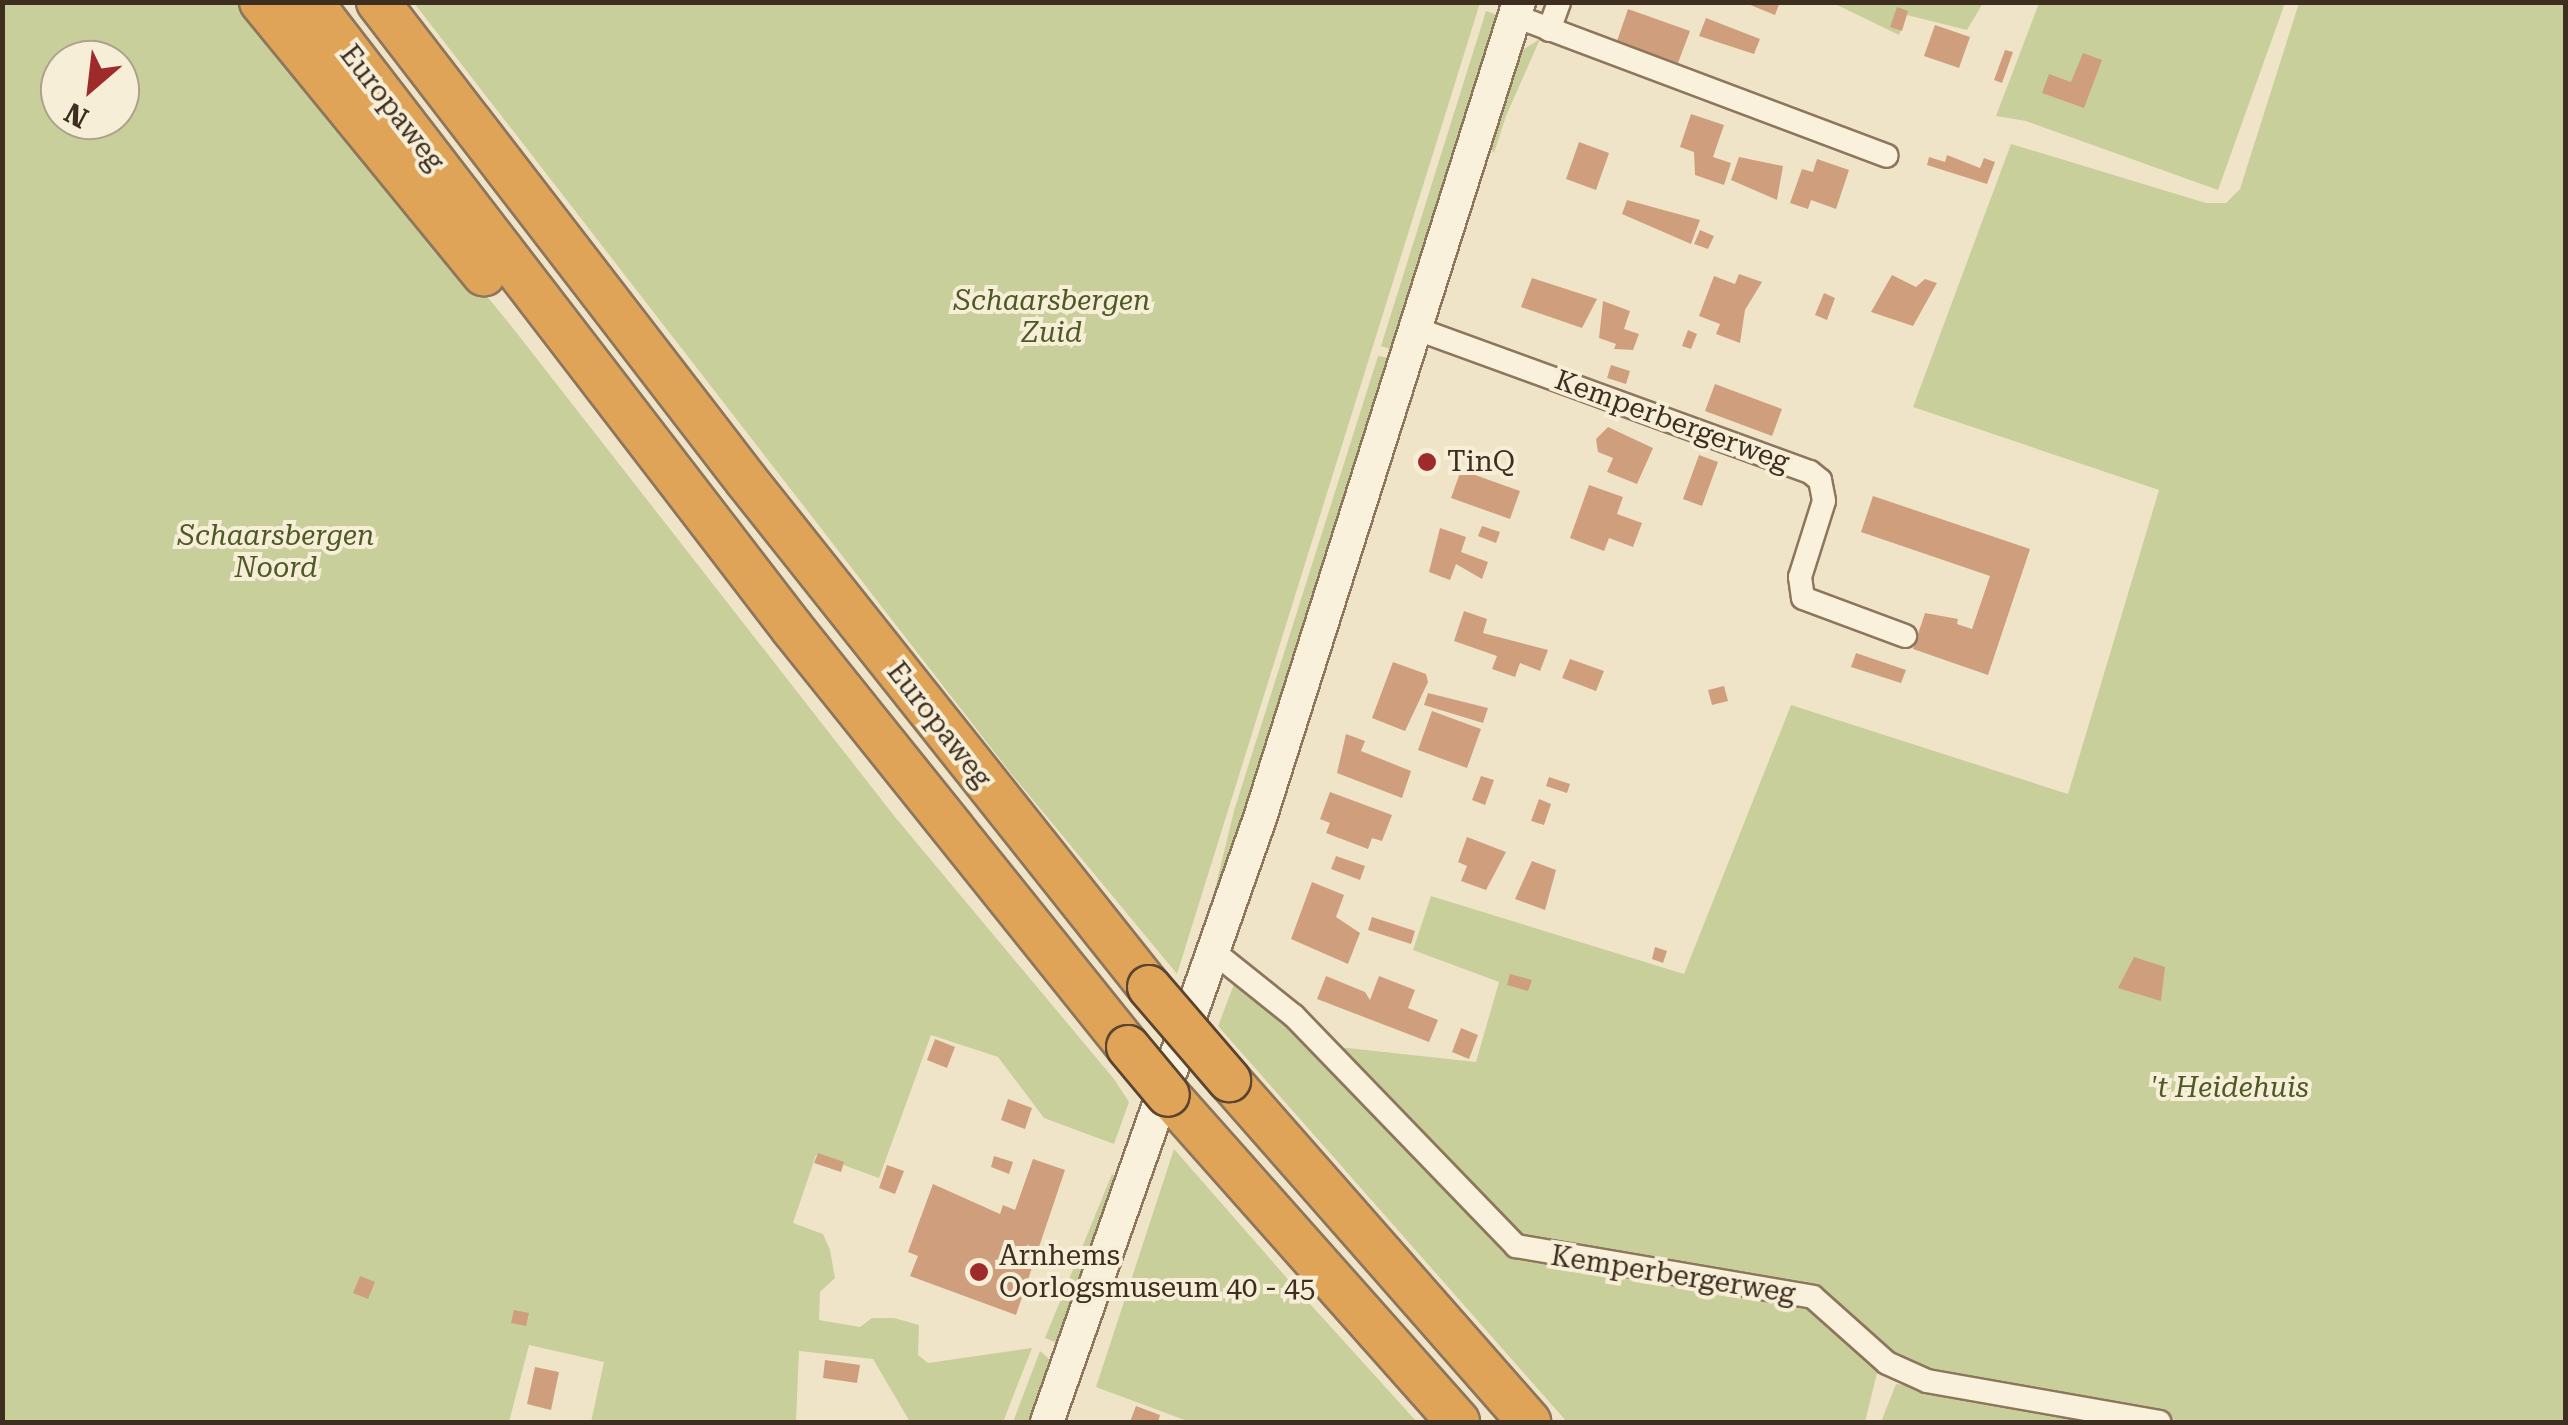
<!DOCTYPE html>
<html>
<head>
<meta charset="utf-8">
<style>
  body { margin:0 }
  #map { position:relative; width:2568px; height:1425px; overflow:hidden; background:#f0e4c8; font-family:"Roboto Serif",serif }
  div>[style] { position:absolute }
  .green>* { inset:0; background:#c9cf9b }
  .building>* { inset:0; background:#cf9f7d }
  .roads { filter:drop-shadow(2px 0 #8d765c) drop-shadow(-2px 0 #8d765c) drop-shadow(0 2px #8d765c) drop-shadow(0 -2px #8d765c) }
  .minor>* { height:22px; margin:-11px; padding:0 11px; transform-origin:11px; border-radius:11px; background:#faf1dc }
  .secondary>* { height:32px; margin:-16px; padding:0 16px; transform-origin:16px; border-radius:16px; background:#faf1dc }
  .motorway>* { height:42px; margin:-21px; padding:0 21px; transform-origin:21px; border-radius:21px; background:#e0a458 }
  .bridges { filter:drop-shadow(2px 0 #5b4430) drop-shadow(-2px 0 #5b4430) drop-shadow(0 2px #5b4430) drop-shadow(0 -2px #5b4430) }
  .motorway-bridge>* { height:42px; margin:-21px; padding:0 21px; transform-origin:21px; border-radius:21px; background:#e0a458 }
  .dots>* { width:28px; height:28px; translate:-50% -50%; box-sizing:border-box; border:5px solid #f7eed8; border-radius:50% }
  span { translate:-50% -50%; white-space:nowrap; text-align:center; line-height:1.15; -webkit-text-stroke:8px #f7eed8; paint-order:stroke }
  .street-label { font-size:28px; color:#3d2e20 }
  .park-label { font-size:28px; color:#4d5a26; font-style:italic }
  .poi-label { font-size:28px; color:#3d2e20 }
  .left { translate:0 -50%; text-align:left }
  .frame { position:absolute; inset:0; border:5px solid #3d2e20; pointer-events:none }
  .north { position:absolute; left:40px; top:40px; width:100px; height:100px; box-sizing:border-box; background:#f7eed8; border:2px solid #ada18e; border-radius:50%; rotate:208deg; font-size:28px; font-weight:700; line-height:40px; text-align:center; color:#3d2e20 }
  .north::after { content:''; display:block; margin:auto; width:35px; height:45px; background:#9e2a2b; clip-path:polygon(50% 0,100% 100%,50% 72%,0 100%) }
</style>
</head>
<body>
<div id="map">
  <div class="green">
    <i style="clip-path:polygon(evenodd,2px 3px,248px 3px,512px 327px,895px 817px,1114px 1079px,1129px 1102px,1114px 1144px,1044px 1118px,998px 1057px,931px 1035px,879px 1178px,816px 1155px,793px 1223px,823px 1234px,830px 1250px,835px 1278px,820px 1292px,819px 1320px,860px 1327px,872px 1318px,894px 1318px,919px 1325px,918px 1355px,928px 1363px,1032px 1348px,1003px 1422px,910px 1422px,873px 1359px,799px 1351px,796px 1422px,591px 1422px,604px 1362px,529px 1345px,509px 1422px,3px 1422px,2px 3px,60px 60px,120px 60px,120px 120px,60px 120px,60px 60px)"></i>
    <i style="clip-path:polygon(414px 3px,1480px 3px,1177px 974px,1009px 771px)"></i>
    <i style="clip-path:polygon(1833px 3px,1983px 3px,1967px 30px,1907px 15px,1899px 35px)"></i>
    <i style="clip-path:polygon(2039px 3px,2285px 3px,2218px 190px,2026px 121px,1996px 116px)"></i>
    <i style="clip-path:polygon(2299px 3px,2565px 3px,2565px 1422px,2187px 1422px,1928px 1375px,1890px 1357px,1833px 1299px,1816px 1292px,1518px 1241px,1338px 1047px,1476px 1062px,1499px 982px,1413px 950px,1431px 896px,1684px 974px,1791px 705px,2068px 794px,2159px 490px,1913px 407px,2011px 144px,2206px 203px,2226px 203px,2240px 189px)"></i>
    <i style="clip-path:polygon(1486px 11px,1504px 17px,1398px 352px,1381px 346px)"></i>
    <i style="clip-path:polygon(1540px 39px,1506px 116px,1494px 153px,1487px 143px,1516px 54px)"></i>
    <i style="clip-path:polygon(1378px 356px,1395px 359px,1202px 942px,1234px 811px)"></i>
    <i style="clip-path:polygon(1236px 979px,1263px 998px,1498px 1239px,1810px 1302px,1879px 1365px,1865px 1422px,1567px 1422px,1218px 1026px)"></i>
    <i style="clip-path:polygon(1174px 1149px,1292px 1284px,1417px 1422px,1190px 1422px,1096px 1387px)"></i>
    <i style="clip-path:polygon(1112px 1174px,1120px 1179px,1065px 1340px,1055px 1342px,1045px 1338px)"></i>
    <i style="clip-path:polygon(1040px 1351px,1056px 1365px,1035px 1422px,1013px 1422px)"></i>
    <i style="clip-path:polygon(1896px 1384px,1925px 1387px,2129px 1422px,1881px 1422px)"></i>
  </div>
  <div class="building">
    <i style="clip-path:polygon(1743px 2px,1780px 2px,1775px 15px)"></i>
    <i style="clip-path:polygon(1897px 7px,1908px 11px,1902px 31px,1890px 27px)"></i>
    <i style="clip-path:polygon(1628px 9px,1690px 31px,1678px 63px,1617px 41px)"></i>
    <i style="clip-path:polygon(1706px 18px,1760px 39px,1754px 54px,1699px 36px)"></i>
    <i style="clip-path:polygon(1935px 25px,1970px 37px,1959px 68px,1924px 56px)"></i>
    <i style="clip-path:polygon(2005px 50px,2013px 52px,2002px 83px,1994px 80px)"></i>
    <i style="clip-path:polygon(2083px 53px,2102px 60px,2084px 108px,2042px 93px,2049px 74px,2071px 82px)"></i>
    <i style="clip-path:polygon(1691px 114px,1724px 125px,1713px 157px,1731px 163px,1724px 185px,1695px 175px,1694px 152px,1680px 147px)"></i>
    <i style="clip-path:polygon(1579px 142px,1609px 153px,1596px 190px,1566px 179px)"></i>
    <i style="clip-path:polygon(1947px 155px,1980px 168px,1984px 158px,1995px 162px,1987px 184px,1927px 165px,1929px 157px,1945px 162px)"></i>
    <i style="clip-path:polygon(1739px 157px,1783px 166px,1777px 200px,1731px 180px)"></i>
    <i style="clip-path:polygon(1817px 159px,1849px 170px,1836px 209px,1811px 200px,1808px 209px,1790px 203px,1802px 169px,1813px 172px)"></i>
    <i style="clip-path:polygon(1627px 200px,1700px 220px,1691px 244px,1622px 214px)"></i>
    <i style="clip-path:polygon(1700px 230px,1714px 236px,1708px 249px,1694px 244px)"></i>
    <i style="clip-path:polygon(1739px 274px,1762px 282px,1745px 310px,1740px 343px,1716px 334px,1720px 324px,1699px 316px,1714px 276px,1735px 284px)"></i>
    <i style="clip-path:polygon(1892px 275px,1916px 287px,1925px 279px,1937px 283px,1913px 326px,1871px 312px)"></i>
    <i style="clip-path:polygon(1532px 278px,1597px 299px,1582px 328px,1521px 307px)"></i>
    <i style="clip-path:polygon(1824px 293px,1835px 298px,1827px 320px,1815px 315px)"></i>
    <i style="clip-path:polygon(1603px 301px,1630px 311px,1624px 329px,1639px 334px,1633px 350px,1614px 349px,1616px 344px,1599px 338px)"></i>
    <i style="clip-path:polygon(1688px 330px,1697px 334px,1691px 349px,1682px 346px)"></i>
    <i style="clip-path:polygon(1611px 365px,1630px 371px,1626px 384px,1607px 378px)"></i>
    <i style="clip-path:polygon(1715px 384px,1782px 409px,1772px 436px,1705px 411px)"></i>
    <i style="clip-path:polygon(1608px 427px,1653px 448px,1637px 484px,1607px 472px,1613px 458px,1598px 452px,1596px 439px)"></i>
    <i style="clip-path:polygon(1699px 455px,1718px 462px,1702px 506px,1683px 499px)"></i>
    <i style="clip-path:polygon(1461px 470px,1520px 491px,1510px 519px,1451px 498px)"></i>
    <i style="clip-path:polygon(1589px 485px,1623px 497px,1617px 514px,1642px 523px,1633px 547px,1609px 538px,1604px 551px,1570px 538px)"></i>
    <i style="clip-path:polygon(1873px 496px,2030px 549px,1988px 675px,1913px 649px,1925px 613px,1958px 619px,1957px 624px,1972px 629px,1990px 576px,1861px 532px)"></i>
    <i style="clip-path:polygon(1482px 526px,1500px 532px,1496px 543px,1478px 536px)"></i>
    <i style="clip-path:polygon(1440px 528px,1466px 537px,1461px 552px,1488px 562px,1482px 579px,1456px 564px,1450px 580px,1429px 572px)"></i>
    <i style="clip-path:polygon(1464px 611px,1487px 619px,1483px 633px,1548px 650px,1540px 671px,1520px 663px,1515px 677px,1492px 669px,1497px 656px,1454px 641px)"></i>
    <i style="clip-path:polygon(1856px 653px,1906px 670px,1901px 683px,1851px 667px)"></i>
    <i style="clip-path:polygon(1570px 659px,1604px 671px,1596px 691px,1562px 678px)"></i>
    <i style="clip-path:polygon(1393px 662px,1426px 674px,1428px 682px,1405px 731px,1372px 718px)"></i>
    <i style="clip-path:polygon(1724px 686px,1728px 701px,1712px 705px,1708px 690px)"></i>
    <i style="clip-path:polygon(1428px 693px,1488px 708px,1483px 723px,1424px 705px)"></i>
    <i style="clip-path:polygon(1432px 711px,1481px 729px,1467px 768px,1418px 750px)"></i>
    <i style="clip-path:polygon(1346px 734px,1365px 741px,1361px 751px,1411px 771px,1402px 798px,1337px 773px)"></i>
    <i style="clip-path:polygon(1481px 776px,1494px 780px,1485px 805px,1472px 800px)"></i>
    <i style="clip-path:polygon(1549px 777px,1570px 784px,1567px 793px,1546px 786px)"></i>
    <i style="clip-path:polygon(1330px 792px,1392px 815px,1382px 841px,1372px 838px,1368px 849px,1326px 833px,1330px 823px,1320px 819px)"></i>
    <i style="clip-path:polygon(1539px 799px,1551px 804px,1544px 825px,1531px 821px)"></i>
    <i style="clip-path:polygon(1467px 837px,1506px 852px,1486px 890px,1461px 881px,1467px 866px,1458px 862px)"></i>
    <i style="clip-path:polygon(1336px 856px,1365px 866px,1360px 880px,1331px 869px)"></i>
    <i style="clip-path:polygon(1532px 861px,1556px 870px,1545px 910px,1515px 899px)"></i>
    <i style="clip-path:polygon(1312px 882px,1344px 895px,1336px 917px,1360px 933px,1348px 964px,1291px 939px)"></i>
    <i style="clip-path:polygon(1372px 917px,1415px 931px,1411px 944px,1368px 930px)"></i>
    <i style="clip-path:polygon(1655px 947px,1667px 951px,1663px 963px,1652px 959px)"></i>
    <i style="clip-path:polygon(2134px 957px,2165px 967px,2161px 1001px,2118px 988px)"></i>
    <i style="clip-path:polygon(1510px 974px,1532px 980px,1528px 991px,1507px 985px)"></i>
    <i style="clip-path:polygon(1326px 976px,1365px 992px,1370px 1000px,1379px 976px,1415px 990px,1408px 1008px,1438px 1020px,1429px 1042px,1317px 999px)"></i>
    <i style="clip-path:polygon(1461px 1028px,1478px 1035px,1469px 1059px,1452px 1052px)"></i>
    <i style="clip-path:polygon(935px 1039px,955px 1047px,947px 1068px,927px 1060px)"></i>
    <i style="clip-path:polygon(1008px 1099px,1032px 1108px,1025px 1129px,1001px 1120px)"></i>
    <i style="clip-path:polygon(818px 1153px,844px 1162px,841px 1172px,814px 1163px)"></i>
    <i style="clip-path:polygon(994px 1156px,1013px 1162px,1009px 1174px,991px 1167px)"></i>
    <i style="clip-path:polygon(1033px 1159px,1065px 1170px,1016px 1315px,910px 1276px,918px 1256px,908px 1252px,933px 1184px,1000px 1214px,1003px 1205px,1015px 1210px)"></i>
    <i style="clip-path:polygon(887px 1165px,904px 1171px,895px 1194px,879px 1188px)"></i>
    <i style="clip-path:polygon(360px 1276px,375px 1282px,368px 1299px,353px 1293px)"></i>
    <i style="clip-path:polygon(514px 1310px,529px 1313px,526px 1326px,511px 1323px)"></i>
    <i style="clip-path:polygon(825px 1360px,860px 1365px,857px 1383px,823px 1378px)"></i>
    <i style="clip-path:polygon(535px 1367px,559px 1372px,551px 1410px,527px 1404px)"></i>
    <i style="clip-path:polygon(1136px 1406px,1160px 1415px,1158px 1422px,1130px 1422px)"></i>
  </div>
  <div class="roads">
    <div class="minor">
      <i style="left:1515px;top:16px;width:397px;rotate:20.6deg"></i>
      <i style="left:1549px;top:30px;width:30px;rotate:-70deg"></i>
      <i style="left:1417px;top:329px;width:418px;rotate:20deg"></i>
      <i style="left:1810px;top:472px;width:13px;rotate:39deg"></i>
      <i style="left:1820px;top:480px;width:21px;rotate:79deg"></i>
      <i style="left:1824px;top:501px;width:80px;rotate:107.5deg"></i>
      <i style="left:1800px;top:577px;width:21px;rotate:82deg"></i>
      <i style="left:1803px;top:598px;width:109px;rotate:20.4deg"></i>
      <i style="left:1214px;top:952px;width:102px;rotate:38.7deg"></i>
      <i style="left:1294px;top:1016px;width:320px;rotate:46deg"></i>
      <i style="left:1516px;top:1246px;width:301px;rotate:9.7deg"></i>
      <i style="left:1813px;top:1297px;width:99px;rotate:41.7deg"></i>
      <i style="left:1887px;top:1363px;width:44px;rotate:24.2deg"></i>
      <i style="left:1927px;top:1381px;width:236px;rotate:10deg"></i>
    </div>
    <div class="secondary">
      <i style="left:1047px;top:1422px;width:640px;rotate:-70.57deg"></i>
      <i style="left:1260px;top:818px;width:856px;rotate:-72.39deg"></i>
    </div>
    <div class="motorway">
      <i style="left:261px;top:2px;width:352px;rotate:50.7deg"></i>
      <i style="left:311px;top:2px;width:789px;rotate:52.46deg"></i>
      <i style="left:792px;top:628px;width:537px;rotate:51.27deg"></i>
      <i style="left:378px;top:2px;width:603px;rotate:52.41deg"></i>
      <i style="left:746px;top:480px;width:648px;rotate:51.52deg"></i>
      <i style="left:1229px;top:1080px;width:455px;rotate:48.7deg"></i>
      <i style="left:1168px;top:1095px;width:437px;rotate:48.4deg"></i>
    </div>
  </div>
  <div class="bridges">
    <div class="motorway-bridge">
      <i style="left:1149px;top:987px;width:123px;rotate:49.3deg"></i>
      <i style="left:1128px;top:1047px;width:62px;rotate:50.2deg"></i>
    </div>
  </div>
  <div class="dots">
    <i style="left:1427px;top:462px;background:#9e2a2b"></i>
    <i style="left:979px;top:1272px;background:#9e2a2b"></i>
  </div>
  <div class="street-label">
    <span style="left:392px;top:108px;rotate:52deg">Europaweg</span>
    <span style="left:1672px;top:421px;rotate:20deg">Kemperbergerweg</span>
    <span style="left:939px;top:725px;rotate:52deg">Europaweg</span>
    <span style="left:1673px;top:1275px;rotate:9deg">Kemperbergerweg</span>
  </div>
  <div class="park-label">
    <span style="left:1052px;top:317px">Schaarsbergen<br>Zuid</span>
    <span style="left:276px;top:552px">Schaarsbergen<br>Noord</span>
    <span style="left:2230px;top:1088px">'t Heidehuis</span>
  </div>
  <div class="poi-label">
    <span class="left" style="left:1447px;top:462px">TinQ</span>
    <span class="left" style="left:999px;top:1272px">Arnhems<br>Oorlogsmuseum 40 - 45</span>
  </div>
  <div class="frame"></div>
  <div class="north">N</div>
</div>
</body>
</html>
